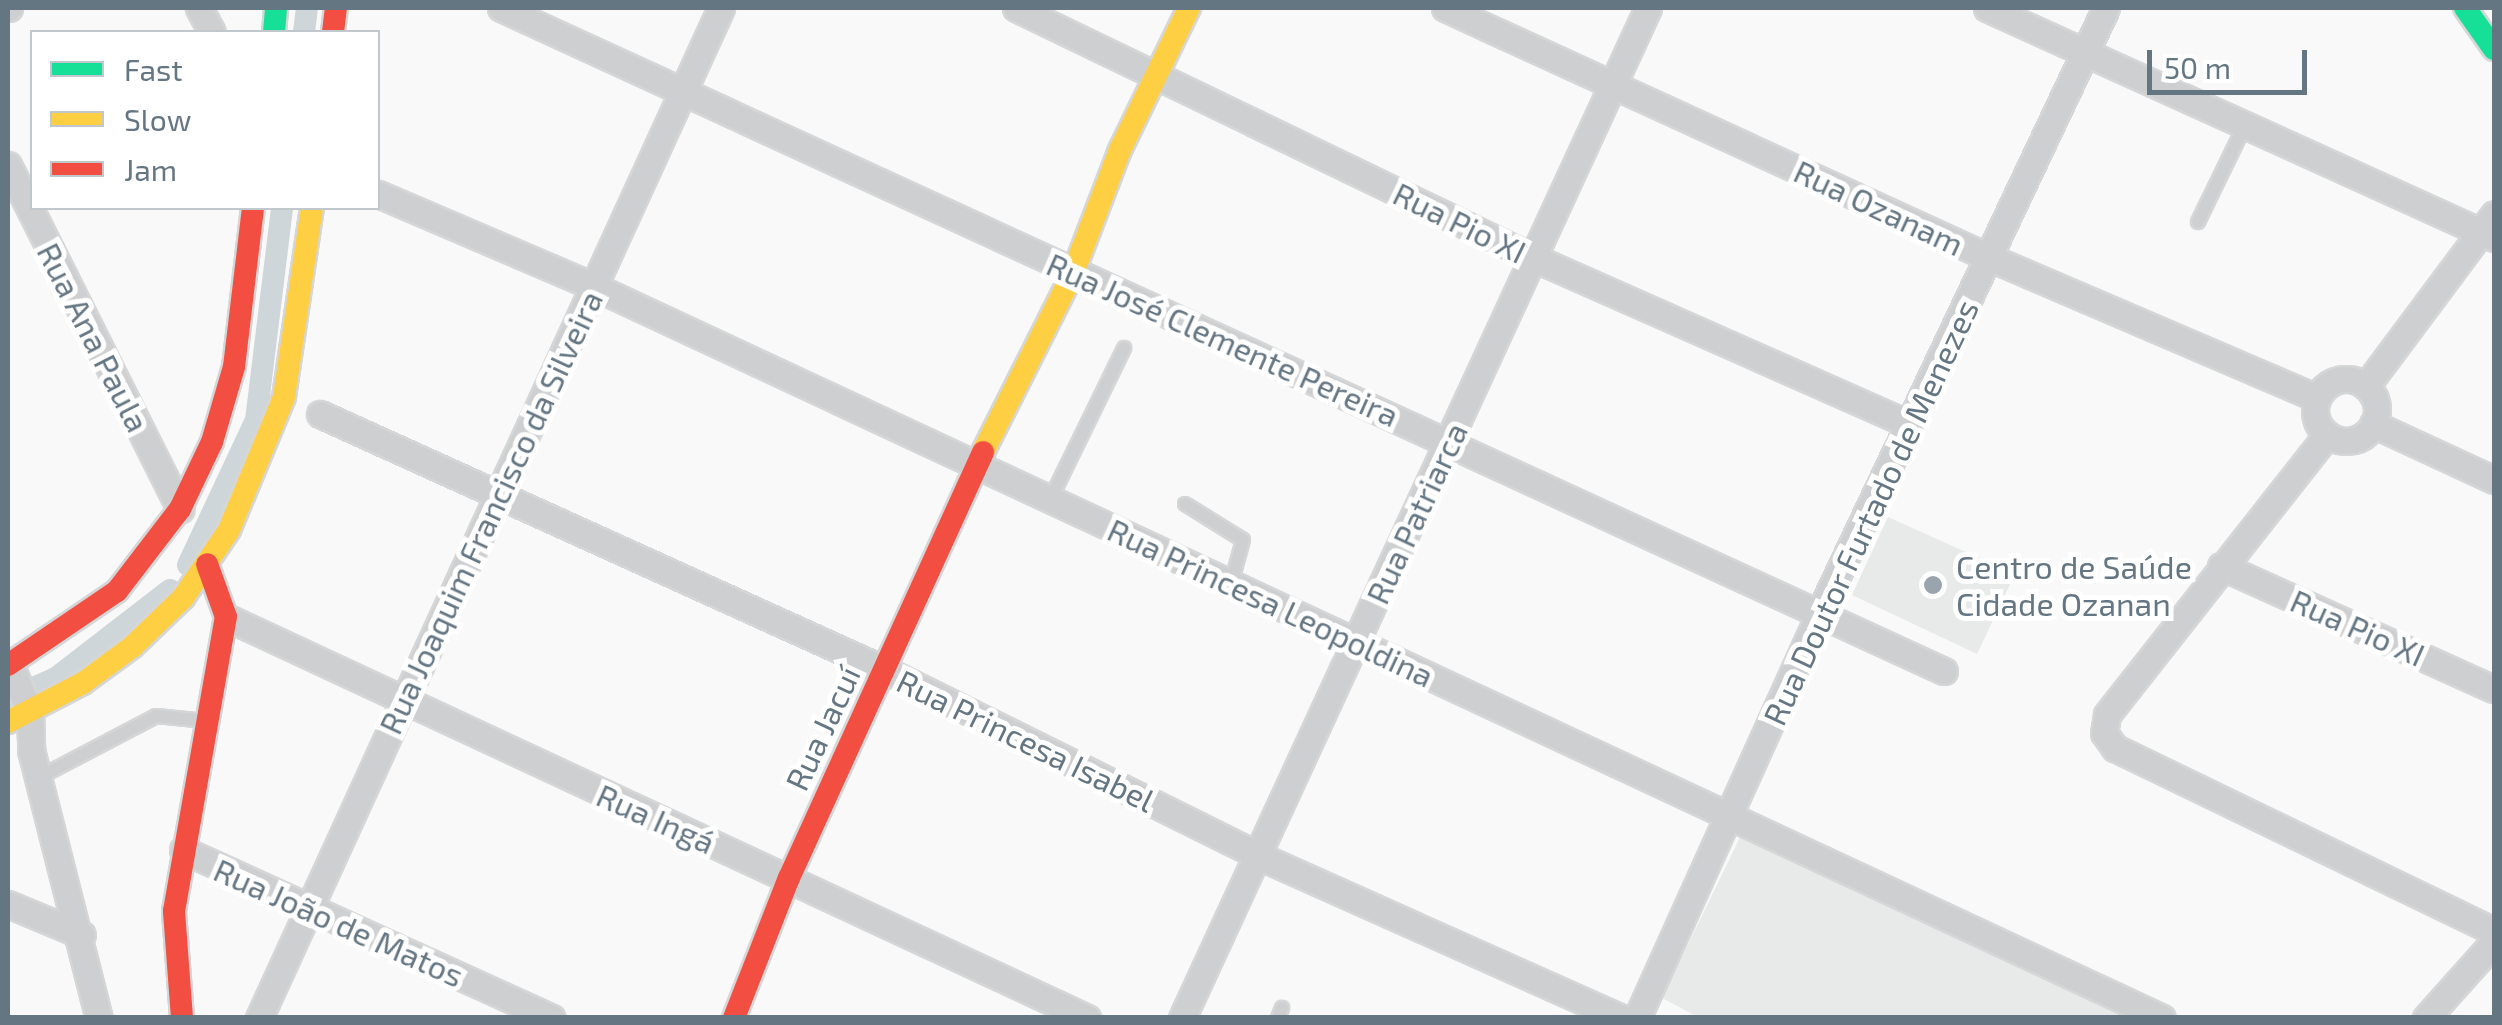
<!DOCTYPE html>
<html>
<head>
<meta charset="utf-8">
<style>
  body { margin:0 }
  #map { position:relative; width:2502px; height:1025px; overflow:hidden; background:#f9f9f9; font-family:"Exo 2",sans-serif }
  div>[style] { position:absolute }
  .built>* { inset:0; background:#e8e9e9 }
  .canal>* { height:22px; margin:-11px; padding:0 11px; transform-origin:11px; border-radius:11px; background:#ced6d9 }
  .roads { filter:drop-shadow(2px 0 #d5d6d7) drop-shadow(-2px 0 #d5d6d7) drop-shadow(0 2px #d5d6d7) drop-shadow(0 -2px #d5d6d7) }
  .lane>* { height:12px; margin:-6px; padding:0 6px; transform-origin:6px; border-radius:6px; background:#cecfd0 }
  .street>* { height:25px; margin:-12.5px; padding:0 12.5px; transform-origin:12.5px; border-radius:12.5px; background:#cecfd0 }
  .street>.ring { margin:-12.5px; padding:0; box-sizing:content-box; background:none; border:25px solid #cecfd0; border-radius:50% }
  .fast>* { height:22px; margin:-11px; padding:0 11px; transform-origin:11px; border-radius:11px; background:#16e098 }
  .slow>* { height:22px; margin:-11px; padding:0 11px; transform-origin:11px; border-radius:11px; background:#ffcf43 }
  .jam>* { height:22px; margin:-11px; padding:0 11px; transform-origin:11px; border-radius:11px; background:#f24e42 }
  .dots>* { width:28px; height:28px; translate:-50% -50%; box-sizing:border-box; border:5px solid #fff; border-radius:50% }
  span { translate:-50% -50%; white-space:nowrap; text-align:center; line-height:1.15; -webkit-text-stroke:10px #fff; paint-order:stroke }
  .street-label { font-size:32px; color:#657683 }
  .poi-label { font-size:32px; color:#657683 }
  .left { translate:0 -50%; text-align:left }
  .frame { position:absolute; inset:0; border:10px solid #657683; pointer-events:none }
  .legend { position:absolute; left:30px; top:30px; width:350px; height:180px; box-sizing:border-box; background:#fff; border:2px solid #c1c8cd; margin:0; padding:12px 18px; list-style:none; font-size:30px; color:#657683 }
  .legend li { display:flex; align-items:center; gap:20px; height:50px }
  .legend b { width:50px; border:2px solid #c1c8cd }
  .scale { position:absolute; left:2147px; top:50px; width:160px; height:45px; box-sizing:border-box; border:5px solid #657683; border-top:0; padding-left:12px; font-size:30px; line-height:35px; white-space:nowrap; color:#657683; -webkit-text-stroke:8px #fff; paint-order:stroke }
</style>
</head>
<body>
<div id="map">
  <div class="built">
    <i style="clip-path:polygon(1888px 517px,2015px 574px,1977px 654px,1852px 595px)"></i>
    <i style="clip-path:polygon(1745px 827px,2136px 1017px,1700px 1018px,1662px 998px)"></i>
  </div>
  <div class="canal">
    <i style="left:304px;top:32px;width:24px;rotate:-83deg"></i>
    <i style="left:188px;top:565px;width:160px;rotate:-64.9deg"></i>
    <i style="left:256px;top:420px;width:214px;rotate:-83deg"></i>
    <i style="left:8px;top:699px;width:52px;rotate:-23.6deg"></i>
    <i style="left:56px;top:678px;width:144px;rotate:-37.7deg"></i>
  </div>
  <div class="roads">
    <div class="lane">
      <i style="left:2198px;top:222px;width:108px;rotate:-64.1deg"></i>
      <i style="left:1051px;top:498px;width:167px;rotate:-64deg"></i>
      <i style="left:1185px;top:504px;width:68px;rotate:31.8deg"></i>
      <i style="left:1243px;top:540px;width:46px;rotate:105.3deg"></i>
      <i style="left:40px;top:777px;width:131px;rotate:-27.7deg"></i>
      <i style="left:156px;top:716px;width:50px;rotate:5.7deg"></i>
      <i style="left:1278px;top:1018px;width:11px;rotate:-68deg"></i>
    </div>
    <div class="street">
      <i style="left:8px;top:8px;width:1px"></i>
      <i style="left:199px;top:8px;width:27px;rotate:62deg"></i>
      <i style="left:501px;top:8px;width:1588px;rotate:24.68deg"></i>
      <i style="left:1016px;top:8px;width:575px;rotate:25.76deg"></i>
      <i style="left:1534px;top:258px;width:410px;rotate:23.9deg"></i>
      <i style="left:1445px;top:8px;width:597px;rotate:24.63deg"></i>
      <i style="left:1988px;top:257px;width:358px;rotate:23.2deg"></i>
      <i style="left:1987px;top:8px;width:557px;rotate:24.4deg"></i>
      <i style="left:8px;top:165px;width:385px;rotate:63.4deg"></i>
      <i style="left:378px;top:194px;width:234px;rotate:23.2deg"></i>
      <i style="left:593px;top:286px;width:1731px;rotate:25.01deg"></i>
      <i class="ring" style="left:2315px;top:379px;width:37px;height:37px"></i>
      <i style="left:2366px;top:386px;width:214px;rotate:-53.3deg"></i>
      <i style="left:320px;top:414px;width:620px;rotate:24.38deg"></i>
      <i style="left:885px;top:670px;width:418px;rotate:26.4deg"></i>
      <i style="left:1259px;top:856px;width:398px;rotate:24.1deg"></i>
      <i style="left:2373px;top:424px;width:133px;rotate:24.8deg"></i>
      <i style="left:2327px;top:435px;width:356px;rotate:128.2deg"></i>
      <i style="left:2107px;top:715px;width:18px;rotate:99deg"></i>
      <i style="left:2104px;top:733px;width:19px;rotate:54deg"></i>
      <i style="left:2115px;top:748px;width:421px;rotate:25.8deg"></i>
      <i style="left:2221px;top:566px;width:299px;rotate:24.3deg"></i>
      <i style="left:226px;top:617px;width:950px;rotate:24.97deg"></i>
      <i style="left:10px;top:664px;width:53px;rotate:67.8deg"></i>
      <i style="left:30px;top:713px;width:37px;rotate:88deg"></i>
      <i style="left:31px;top:750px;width:276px;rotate:75.8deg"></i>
      <i style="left:183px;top:850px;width:405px;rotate:24.5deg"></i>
      <i style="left:8px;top:904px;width:80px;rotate:22.7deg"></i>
      <i style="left:259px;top:1018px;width:1111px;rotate:-65.42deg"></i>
      <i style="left:1182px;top:1018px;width:1112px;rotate:-65.23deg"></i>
      <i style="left:1637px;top:1018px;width:445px;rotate:-65.7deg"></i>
      <i style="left:1820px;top:612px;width:668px;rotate:-64.66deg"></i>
      <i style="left:2426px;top:1018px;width:102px;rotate:-48.2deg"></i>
    </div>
    <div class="fast">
      <i style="left:2465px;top:8px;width:50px;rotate:54.7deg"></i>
      <i style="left:274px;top:32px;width:24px;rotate:-85deg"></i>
    </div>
    <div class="slow">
      <i style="left:983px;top:452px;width:200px;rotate:-63.3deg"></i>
      <i style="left:1073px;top:273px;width:132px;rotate:-69.1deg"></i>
      <i style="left:1120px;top:150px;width:158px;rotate:-64.1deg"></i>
      <i style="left:8px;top:722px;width:85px;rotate:-27.5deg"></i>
      <i style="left:83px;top:683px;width:61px;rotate:-36.3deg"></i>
      <i style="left:132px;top:647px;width:71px;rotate:-43.9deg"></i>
      <i style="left:183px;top:598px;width:82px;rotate:-55.9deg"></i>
      <i style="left:229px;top:530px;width:144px;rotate:-67.5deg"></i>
      <i style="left:284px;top:397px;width:191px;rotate:-81.6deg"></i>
    </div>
    <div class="jam">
      <i style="left:333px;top:32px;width:24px;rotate:-83deg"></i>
      <i style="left:8px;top:665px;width:132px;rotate:-34.2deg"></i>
      <i style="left:117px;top:591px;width:103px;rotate:-52.5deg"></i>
      <i style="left:180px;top:509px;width:74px;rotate:-64.5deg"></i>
      <i style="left:212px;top:442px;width:78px;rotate:-73.7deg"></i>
      <i style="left:234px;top:367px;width:160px;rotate:-83.2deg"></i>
      <i style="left:182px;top:1018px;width:107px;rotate:-94.3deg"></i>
      <i style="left:174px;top:911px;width:299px;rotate:-80deg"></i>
      <i style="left:226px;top:617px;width:56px;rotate:-109.7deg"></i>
      <i style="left:734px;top:1018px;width:150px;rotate:-68.6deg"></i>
      <i style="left:789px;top:878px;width:468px;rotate:-65.5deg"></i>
    </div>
  </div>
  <div class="dots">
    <i style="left:1933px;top:585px;background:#99a4ac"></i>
  </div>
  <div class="street-label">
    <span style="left:1879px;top:207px;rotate:25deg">Rua Ozanam</span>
    <span style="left:1460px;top:222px;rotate:26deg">Rua Pio XI</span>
    <span style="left:94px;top:337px;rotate:63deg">Rua Ana Paula</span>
    <span style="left:1223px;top:339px;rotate:24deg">Rua José Clemente Pereira</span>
    <span style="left:490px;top:512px;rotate:-65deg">Rua Joaquim Francisco da Silveira</span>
    <span style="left:1870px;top:512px;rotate:-65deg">Rua Doutor Furtado de Menezes</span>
    <span style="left:1416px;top:513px;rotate:-65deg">Rua Patriarca</span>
    <span style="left:1271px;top:602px;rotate:25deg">Rua Princesa Leopoldina</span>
    <span style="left:2358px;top:627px;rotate:24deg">Rua Pio XI</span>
    <span style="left:822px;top:728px;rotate:-65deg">Rua Jacuí</span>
    <span style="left:1026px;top:740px;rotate:26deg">Rua Princesa Isabel</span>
    <span style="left:656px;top:818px;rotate:24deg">Rua Ingá</span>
    <span style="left:339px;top:922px;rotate:24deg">Rua João de Matos</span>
  </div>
  <div class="poi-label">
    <span class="left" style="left:1956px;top:585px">Centro de Saúde<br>Cidade Ozanan</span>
  </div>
  <div class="frame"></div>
  <ul class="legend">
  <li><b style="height:12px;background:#16e098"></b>Fast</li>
  <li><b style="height:12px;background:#ffcf43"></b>Slow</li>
  <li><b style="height:12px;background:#f24e42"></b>Jam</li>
  </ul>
  <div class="scale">50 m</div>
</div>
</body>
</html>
